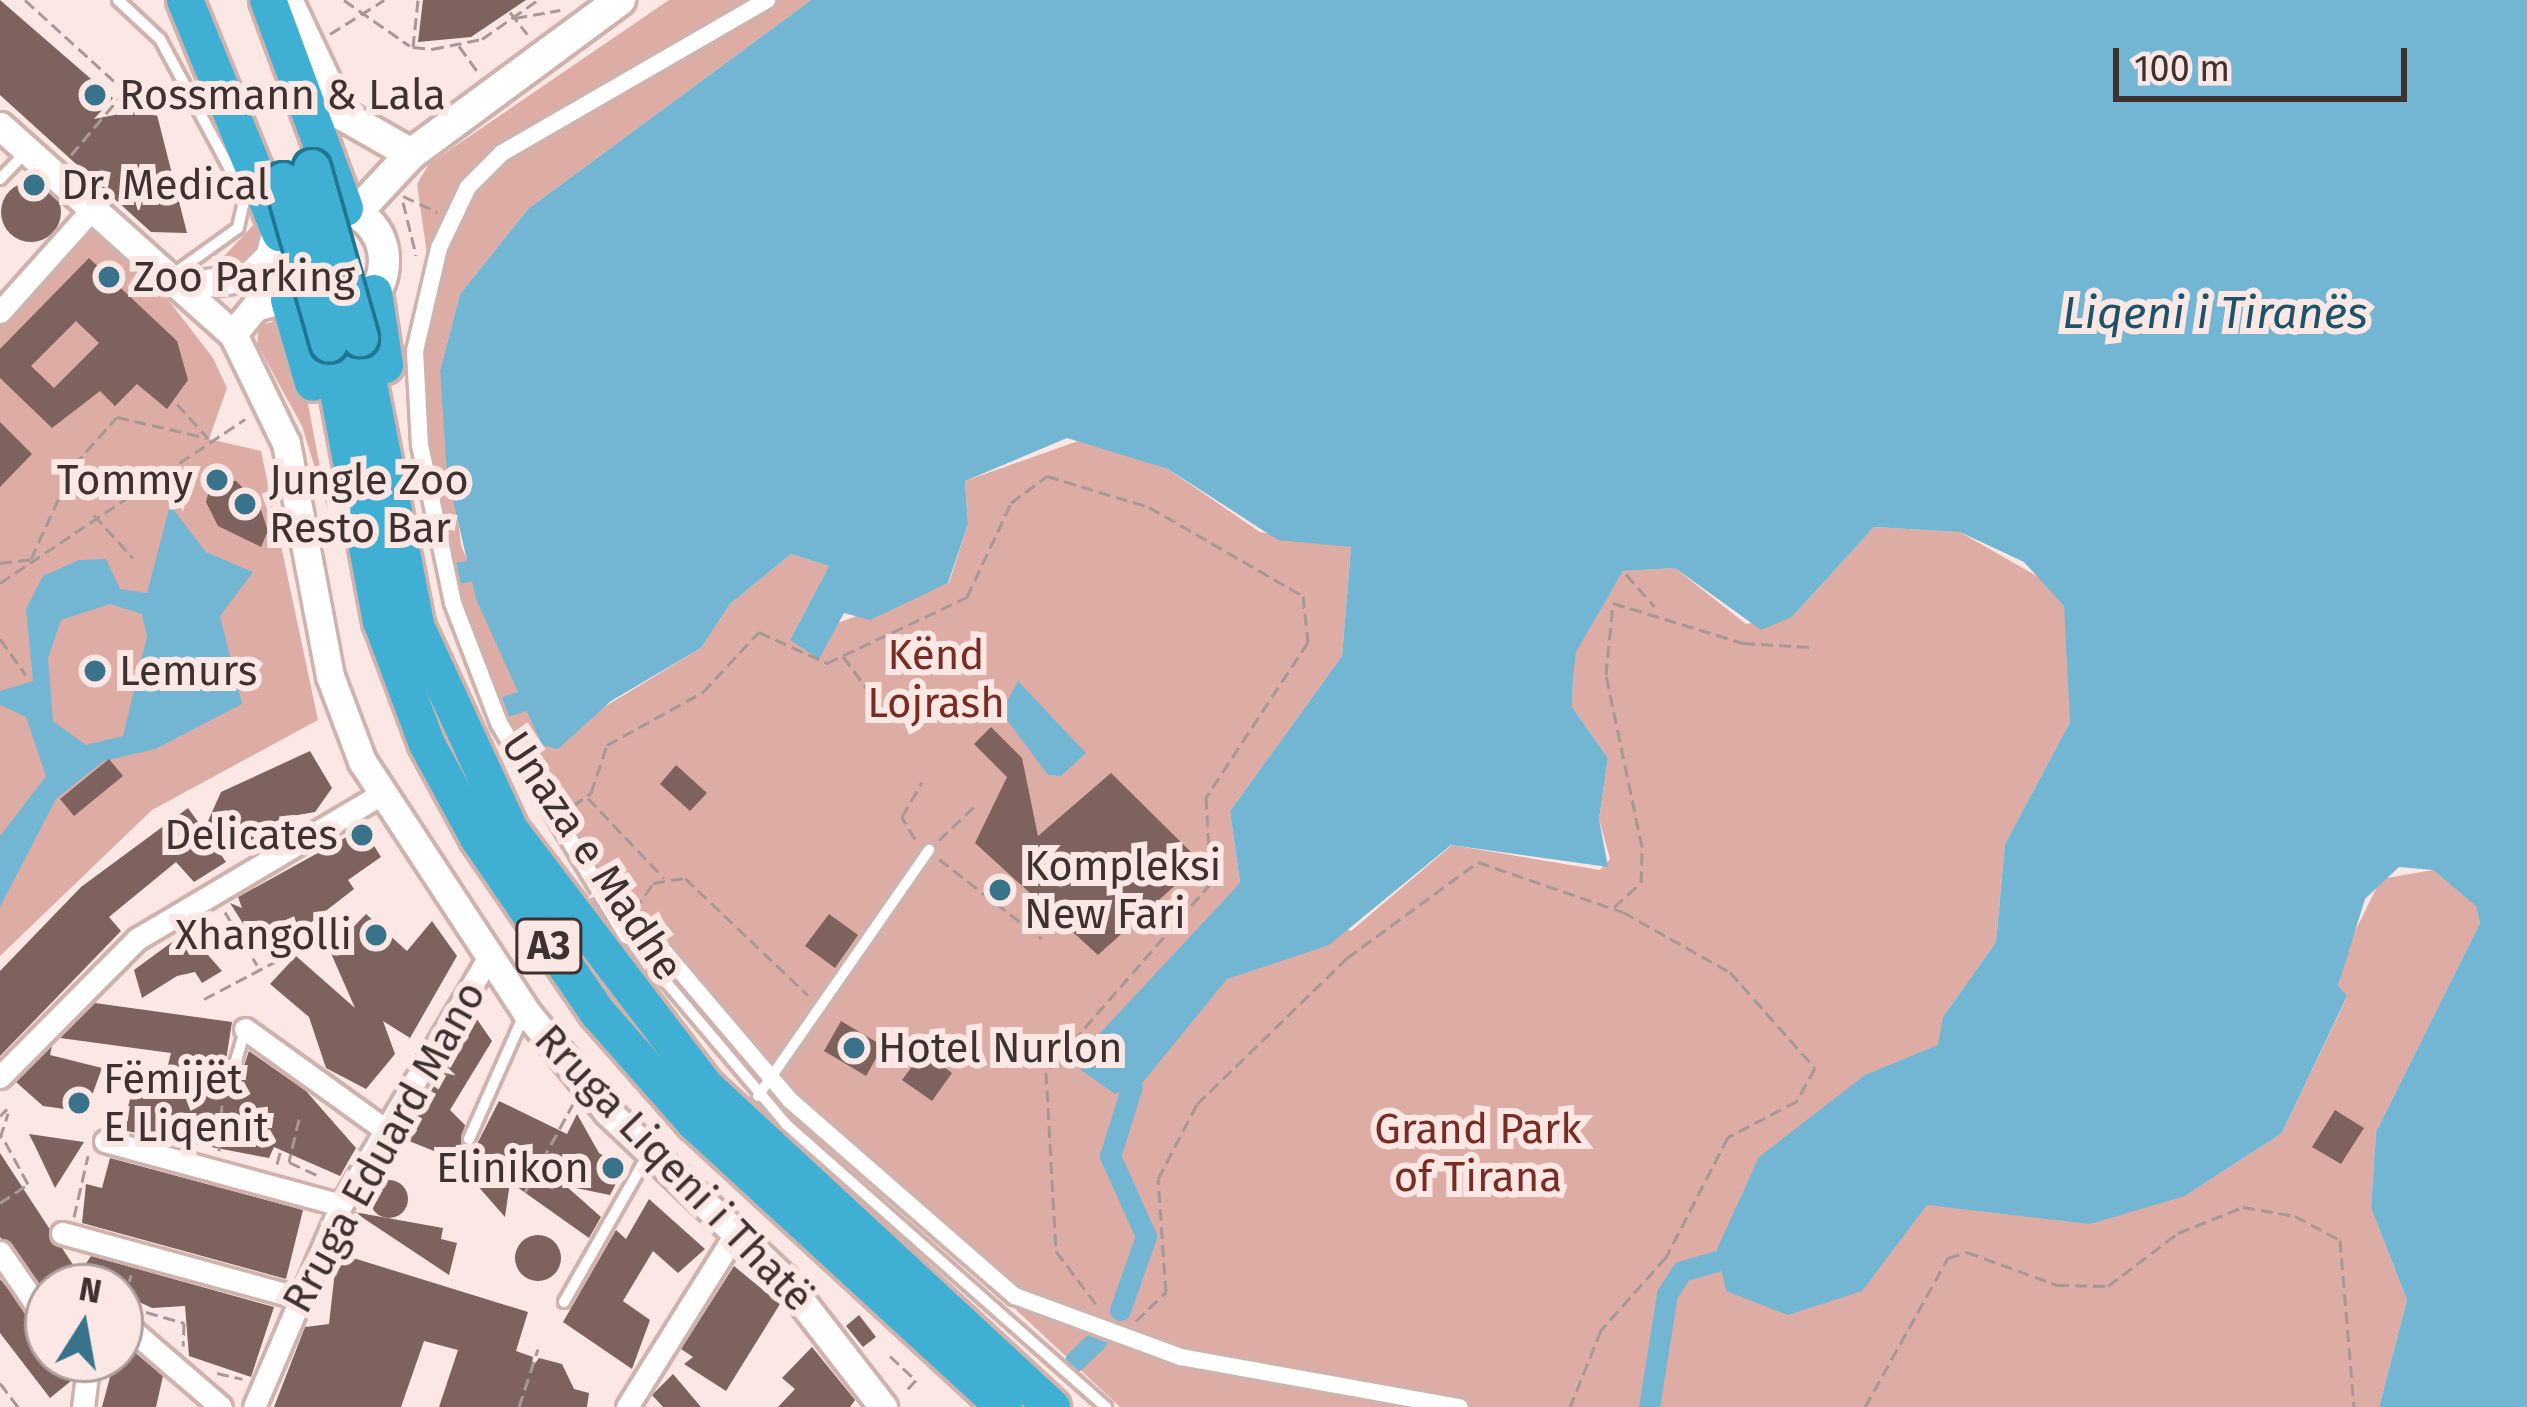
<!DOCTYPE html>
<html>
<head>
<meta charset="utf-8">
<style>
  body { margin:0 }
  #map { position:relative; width:2527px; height:1407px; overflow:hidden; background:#fbe8e5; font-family:"Fira Sans",sans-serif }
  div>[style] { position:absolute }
  .green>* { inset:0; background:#ddada5 }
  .water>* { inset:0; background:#73b6d3 }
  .canal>* { height:21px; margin:-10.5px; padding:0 10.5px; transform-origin:10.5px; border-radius:10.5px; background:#73b6d3 }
  .building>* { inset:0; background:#7d625d }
  .round { border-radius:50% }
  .path>* { height:3px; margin-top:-1.5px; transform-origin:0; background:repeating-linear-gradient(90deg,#a79795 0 12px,transparent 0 18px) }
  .roads { filter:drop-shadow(3px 0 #d0b2ad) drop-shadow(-3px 0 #d0b2ad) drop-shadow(0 3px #d0b2ad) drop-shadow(0 -3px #d0b2ad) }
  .service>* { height:10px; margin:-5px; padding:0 5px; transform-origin:5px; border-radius:5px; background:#fff }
  .pedestrian>* { height:16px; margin:-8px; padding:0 8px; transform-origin:8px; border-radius:8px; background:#fff }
  .minor>* { height:21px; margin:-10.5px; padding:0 10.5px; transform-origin:10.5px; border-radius:10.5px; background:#fff }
  .tertiary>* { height:27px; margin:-13.5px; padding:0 13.5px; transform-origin:13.5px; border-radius:13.5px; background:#fff }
  .secondary>* { height:30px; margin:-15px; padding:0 15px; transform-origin:15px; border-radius:15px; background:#fff }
  .secondary>.ring { margin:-15px; padding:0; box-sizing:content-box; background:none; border:30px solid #fff; border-radius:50% }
  .trunk>* { height:36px; margin:-18px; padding:0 18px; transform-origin:18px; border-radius:18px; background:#3fb0d4 }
  .bridges { filter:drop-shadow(3px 0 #1f7793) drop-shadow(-3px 0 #1f7793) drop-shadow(0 3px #1f7793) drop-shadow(0 -3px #1f7793) }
  .trunk-bridge>* { height:36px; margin:-18px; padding:0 18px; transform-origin:18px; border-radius:18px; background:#3fb0d4 }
  .dots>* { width:33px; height:33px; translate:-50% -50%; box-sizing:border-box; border:6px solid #fbe8e5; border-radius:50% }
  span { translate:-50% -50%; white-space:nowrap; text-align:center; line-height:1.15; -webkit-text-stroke:12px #fbe8e5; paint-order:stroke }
  .shield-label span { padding:3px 9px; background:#fbe8e5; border:3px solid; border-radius:9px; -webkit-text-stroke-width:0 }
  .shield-label { font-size:39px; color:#3e3230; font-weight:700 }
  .poi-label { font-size:42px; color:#3e3230 }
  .left { translate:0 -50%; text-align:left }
  .right { translate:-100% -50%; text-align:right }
  .park-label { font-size:42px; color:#792c22 }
  .street-label { font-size:42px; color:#3e3230 }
  .water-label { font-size:45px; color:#1d5368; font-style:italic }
  .north { position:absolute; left:24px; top:1263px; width:120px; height:120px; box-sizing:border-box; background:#fbe8e5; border:3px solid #af9f9d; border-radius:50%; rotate:11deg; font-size:33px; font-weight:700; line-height:48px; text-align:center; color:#3e3230 }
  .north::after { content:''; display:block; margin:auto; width:42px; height:54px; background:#38728b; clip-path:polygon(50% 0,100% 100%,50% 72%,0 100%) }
  .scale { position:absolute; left:2113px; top:48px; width:294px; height:54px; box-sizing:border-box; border:6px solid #3e3230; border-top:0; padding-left:15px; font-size:36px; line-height:42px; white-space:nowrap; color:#3e3230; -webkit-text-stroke:9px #fbe8e5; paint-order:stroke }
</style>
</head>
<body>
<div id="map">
  <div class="green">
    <i style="clip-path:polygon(669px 0,811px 0,528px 209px,460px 294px,440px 370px,461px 545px,542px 745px,701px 648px,730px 604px,791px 554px,829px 566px,790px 640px,949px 583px,968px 524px,965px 481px,1081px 440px,1168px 469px,1260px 532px,1351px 547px,1342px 656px,1230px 811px,1240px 883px,1351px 931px,1452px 845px,1600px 870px,1610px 859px,1599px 819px,1608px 758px,1572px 707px,1573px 679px,1575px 652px,1623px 571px,1675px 568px,1746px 624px,1792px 617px,1874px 527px,1960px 532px,2047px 582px,2064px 606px,2076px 679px,2070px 722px,2005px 844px,1996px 942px,1943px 1017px,2185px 1196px,2282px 1133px,2347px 997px,2338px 987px,2351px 939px,2381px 879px,2433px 870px,2477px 906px,2480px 923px,2376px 1132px,2371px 1208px,2407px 1300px,2379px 1407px,1120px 1407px,699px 1013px,547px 805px,466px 635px,418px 394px,431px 282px,417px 184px,429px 164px)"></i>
    <i style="clip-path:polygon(259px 219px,263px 244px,248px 264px,211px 270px)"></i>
    <i style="clip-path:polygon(86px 226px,156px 284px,213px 358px,227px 388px,209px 439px,261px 451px,318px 720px,152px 810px,0 956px,0 323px)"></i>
    <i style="clip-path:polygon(278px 321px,299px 356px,328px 510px,302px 426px,257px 344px,259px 325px)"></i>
  </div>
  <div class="water">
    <i style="clip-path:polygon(811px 0,2527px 0,2527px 1407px,2379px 1407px,2407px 1300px,2371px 1208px,2376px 1132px,2480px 923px,2476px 906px,2433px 870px,2399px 867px,2365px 899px,2338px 986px,2347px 996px,2282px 1133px,2185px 1196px,2090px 1224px,1927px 1205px,1862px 1291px,1788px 1315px,1726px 1291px,1717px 1249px,1759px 1157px,1865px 1075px,1938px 1045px,1943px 1017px,1996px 942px,2005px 844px,2070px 722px,2064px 606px,2024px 562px,1960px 532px,1874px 527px,1792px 617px,1761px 630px,1675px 568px,1623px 571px,1576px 652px,1573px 679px,1572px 707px,1608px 758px,1599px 819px,1608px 867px,1451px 845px,1329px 945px,1227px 979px,1143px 1082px,1115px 1094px,1081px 1070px,1088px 1046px,1240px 883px,1230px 811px,1342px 656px,1351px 547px,1278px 540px,1168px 469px,1067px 438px,965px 481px,968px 524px,948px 583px,870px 620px,844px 613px,819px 659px,790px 640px,829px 566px,791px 554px,730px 604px,701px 648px,611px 701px,558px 749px,542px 745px,476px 599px,447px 474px,440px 370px,460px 294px,528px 209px)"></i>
    <i style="clip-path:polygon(evenodd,170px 505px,206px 552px,253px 572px,220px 616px,242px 704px,155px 749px,104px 761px,56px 799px,0 907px,0 836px,46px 776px,26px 717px,0 705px,0 691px,33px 681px,26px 609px,43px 576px,79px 560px,106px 559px,120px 589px,147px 593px,170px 505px,110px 604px,142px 614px,147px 636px,123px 736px,86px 745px,53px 721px,48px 658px,61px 620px,110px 604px)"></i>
    <i style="clip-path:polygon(1018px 681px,1086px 753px,1061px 776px,1048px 775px,1001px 712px)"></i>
  </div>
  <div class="canal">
    <i style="left:454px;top:573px;width:14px;rotate:-8deg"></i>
    <i style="left:509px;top:705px;width:10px;rotate:-17deg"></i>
    <i style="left:1120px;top:1310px;width:78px;rotate:-70.6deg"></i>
    <i style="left:1146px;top:1236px;width:88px;rotate:-114.2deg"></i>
    <i style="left:1110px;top:1156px;width:73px;rotate:-72.6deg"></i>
    <i style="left:1075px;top:1361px;width:30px;rotate:-44deg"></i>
    <i style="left:1649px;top:1407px;width:114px;rotate:-80.9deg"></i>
    <i style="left:1667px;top:1294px;width:27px;rotate:-57deg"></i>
    <i style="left:1682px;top:1271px;width:37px;rotate:-16deg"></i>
  </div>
  <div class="building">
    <i style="clip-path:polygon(0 0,113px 98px,94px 119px,155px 107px,187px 233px,151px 232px,0 95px)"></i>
    <i style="clip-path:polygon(423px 0,526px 0,471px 37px,418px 42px)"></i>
    <i class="round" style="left:1px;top:182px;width:60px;height:60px"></i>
    <i style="clip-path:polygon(evenodd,89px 258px,177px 341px,188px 380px,167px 409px,137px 384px,115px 406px,100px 391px,52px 428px,0 378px,0 349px,89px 258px,76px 321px,99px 343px,54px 388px,31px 366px,76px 321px)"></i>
    <i style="clip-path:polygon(0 422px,32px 454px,0 487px)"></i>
    <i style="clip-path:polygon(212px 478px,236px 481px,259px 504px,268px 531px,261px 547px,218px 526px,206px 502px)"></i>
    <i style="clip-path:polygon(991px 727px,1022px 758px,1038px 836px,1111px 773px,1201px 862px,1098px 955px,975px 843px,1007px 777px,974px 744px)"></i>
    <i style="clip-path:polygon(310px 751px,332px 788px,315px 812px,280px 818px,254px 848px,217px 849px,226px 862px,194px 882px,176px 862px,109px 917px,121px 931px,0 1056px,0 971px,81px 887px,188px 808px,204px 830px,221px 792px)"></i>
    <i style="clip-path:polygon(109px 759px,123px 776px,74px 816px,60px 799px)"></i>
    <i style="clip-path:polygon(676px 765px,707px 793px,690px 811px,660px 784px)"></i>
    <i style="clip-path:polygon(363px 828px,381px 857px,348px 880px,354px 889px,305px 927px,254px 941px,230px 903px,242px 908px,238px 897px)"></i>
    <i style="clip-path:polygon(366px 914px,407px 951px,432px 921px,457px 956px,410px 1038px,383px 1021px,395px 1054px,366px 1089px,326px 1068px,309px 1017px,270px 984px,296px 956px,355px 1008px,330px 951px)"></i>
    <i style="clip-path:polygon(829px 914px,858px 935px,835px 968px,805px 946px)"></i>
    <i style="clip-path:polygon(187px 931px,222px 971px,202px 983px,195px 972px,177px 976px,142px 998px,134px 970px)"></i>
    <i style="clip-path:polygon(95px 1003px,232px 1022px,222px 1086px,237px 1086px,249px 1051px,306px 1091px,356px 1148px,340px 1176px,274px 1147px,269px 1158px,121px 1130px,135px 1083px,162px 1089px,171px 1053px,60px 1038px)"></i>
    <i style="clip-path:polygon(474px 1015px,492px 1041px,450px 1110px,465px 1125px,461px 1144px,476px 1146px,499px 1101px,567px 1134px,577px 1114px,599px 1153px,624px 1168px,610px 1195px,566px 1186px,601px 1217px,589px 1238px,510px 1182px,505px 1217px,454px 1159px,404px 1139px)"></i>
    <i style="clip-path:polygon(841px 1021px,883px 1046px,866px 1076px,824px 1051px)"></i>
    <i style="clip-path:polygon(52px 1046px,50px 1055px,102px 1068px,86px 1112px,43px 1106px,16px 1082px)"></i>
    <i style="clip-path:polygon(923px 1052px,952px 1073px,932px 1101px,902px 1080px)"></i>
    <i style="clip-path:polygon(2335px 1110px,2364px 1128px,2341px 1164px,2312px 1147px)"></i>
    <i style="clip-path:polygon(29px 1134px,84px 1142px,55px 1188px,35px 1146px)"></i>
    <i style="clip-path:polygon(0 1153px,79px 1274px,91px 1256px,274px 1307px,251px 1377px,189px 1356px,185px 1306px,152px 1308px,80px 1274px,88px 1287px,48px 1295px,0 1237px)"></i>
    <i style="clip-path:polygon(110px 1158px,303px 1210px,286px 1279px,82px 1223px,86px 1184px,102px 1188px)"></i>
    <i class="round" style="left:370px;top:1180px;width:38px;height:38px"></i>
    <i style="clip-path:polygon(649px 1199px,705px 1249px,678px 1273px,653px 1251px,623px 1301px,650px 1320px,632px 1369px,563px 1322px,616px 1230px,626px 1239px)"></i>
    <i style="clip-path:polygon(354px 1212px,443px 1228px,441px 1239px,457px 1243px,449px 1275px)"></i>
    <i class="round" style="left:515px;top:1235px;width:46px;height:46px"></i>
    <i style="clip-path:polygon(337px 1253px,528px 1312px,516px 1351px,533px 1357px,531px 1369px,539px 1358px,562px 1364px,574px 1389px,589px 1393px,587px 1407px,439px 1407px,458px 1350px,424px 1341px,401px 1407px,274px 1407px,305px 1327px,329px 1324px)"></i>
    <i style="clip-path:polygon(734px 1266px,780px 1304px,726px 1391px,684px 1364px,693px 1357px,681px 1349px)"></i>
    <i style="clip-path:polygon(0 1279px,48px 1337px,48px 1359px,74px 1359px,71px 1381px,50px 1398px,0 1333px)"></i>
    <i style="clip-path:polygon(859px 1315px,876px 1337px,863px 1347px,846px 1326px)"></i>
    <i style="clip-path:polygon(120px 1340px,163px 1376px,156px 1407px,102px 1407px)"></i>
    <i style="clip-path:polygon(812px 1347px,855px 1400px,850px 1407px,778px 1407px,795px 1389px,782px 1378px)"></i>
    <i style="clip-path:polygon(673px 1374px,701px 1407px,663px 1407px,652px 1395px)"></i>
  </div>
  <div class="path">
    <i style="left:25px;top:0;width:135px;rotate:42.3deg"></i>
    <i style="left:125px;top:91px;width:85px;rotate:130.2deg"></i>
    <i style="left:344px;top:0;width:80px;rotate:34.9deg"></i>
    <i style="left:418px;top:0;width:47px;rotate:96.1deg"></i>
    <i style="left:413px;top:47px;width:19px;rotate:6deg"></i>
    <i style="left:432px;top:49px;width:51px;rotate:-11.3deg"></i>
    <i style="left:482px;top:39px;width:68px;rotate:-34.9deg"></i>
    <i style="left:510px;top:12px;width:28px;rotate:52deg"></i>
    <i style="left:515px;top:18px;width:46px;rotate:-10.1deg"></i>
    <i style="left:330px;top:34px;width:64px;rotate:-32.2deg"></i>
    <i style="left:459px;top:46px;width:32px;rotate:54deg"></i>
    <i style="left:126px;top:91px;width:13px;rotate:4deg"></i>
    <i style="left:403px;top:196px;width:38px;rotate:25deg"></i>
    <i style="left:403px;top:202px;width:55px;rotate:76.2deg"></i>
    <i style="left:177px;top:404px;width:46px;rotate:47.6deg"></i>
    <i style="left:75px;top:466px;width:56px;rotate:22.9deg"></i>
    <i style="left:94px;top:515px;width:58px;rotate:47.8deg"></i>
    <i style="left:0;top:563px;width:31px;rotate:-7deg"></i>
    <i style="left:31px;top:559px;width:103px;rotate:-65.4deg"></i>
    <i style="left:74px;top:465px;width:64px;rotate:-48.1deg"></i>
    <i style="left:117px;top:417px;width:93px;rotate:13deg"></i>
    <i style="left:1626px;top:574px;width:43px;rotate:48.8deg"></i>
    <i style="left:0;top:583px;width:295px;rotate:-33.8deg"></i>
    <i style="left:0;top:639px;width:44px;rotate:54.2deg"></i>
    <i style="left:843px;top:656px;width:51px;rotate:53.8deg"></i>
    <i style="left:588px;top:798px;width:110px;rotate:46.5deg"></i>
    <i style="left:573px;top:806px;width:22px;rotate:-36deg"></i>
    <i style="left:591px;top:793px;width:51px;rotate:-71.6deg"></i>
    <i style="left:607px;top:745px;width:110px;rotate:-28.9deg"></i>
    <i style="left:703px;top:692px;width:82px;rotate:-47deg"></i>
    <i style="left:759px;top:632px;width:75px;rotate:24.5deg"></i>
    <i style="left:827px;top:663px;width:155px;rotate:-25.2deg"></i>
    <i style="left:967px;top:597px;width:104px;rotate:-64.9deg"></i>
    <i style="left:1011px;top:503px;width:45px;rotate:-36.9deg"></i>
    <i style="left:1047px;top:476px;width:107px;rotate:16.9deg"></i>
    <i style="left:1149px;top:507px;width:178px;rotate:30deg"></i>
    <i style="left:1303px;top:596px;width:46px;rotate:83.8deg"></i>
    <i style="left:1308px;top:642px;width:186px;rotate:123.3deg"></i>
    <i style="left:1206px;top:797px;width:86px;rotate:86.7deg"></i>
    <i style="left:1211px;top:883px;width:251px;rotate:131.1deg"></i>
    <i style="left:1046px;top:1072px;width:179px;rotate:86.8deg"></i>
    <i style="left:1056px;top:1251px;width:66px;rotate:53deg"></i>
    <i style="left:915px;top:839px;width:26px;rotate:-121deg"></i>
    <i style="left:902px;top:817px;width:40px;rotate:-60.3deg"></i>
    <i style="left:939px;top:840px;width:54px;rotate:-43.5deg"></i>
    <i style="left:939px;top:859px;width:130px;rotate:37.8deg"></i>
    <i style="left:1614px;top:907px;width:36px;rotate:-42deg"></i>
    <i style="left:1641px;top:883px;width:36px;rotate:-88deg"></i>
    <i style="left:1642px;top:847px;width:176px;rotate:-101.8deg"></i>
    <i style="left:1606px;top:675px;width:72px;rotate:-84.4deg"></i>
    <i style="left:1613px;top:603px;width:136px;rotate:17.1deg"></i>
    <i style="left:1743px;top:643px;width:68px;rotate:3.4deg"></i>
    <i style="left:635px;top:910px;width:32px;rotate:-56deg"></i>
    <i style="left:653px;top:883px;width:32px;rotate:-9deg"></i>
    <i style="left:685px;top:878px;width:170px;rotate:43.6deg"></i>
    <i style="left:225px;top:912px;width:62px;rotate:58.9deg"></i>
    <i style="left:204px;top:999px;width:114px;rotate:-27.7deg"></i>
    <i style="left:0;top:1116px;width:10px;rotate:-45deg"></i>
    <i style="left:299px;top:1119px;width:44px;rotate:103.1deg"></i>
    <i style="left:289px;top:1162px;width:31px;rotate:25deg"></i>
    <i style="left:0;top:1138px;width:26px;rotate:-72deg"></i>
    <i style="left:219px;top:1151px;width:46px;rotate:-86.3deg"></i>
    <i style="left:277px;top:1164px;width:16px;rotate:-75deg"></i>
    <i style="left:525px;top:1192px;width:100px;rotate:-61.4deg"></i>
    <i style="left:0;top:1203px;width:34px;rotate:-34deg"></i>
    <i style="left:28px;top:1184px;width:55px;rotate:-118.4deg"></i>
    <i style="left:74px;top:1217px;width:63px;rotate:-77.1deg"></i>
    <i style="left:89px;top:1263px;width:27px;rotate:63deg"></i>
    <i style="left:125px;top:1299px;width:25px;rotate:-76deg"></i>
    <i style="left:146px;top:1312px;width:40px;rotate:16deg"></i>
    <i style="left:184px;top:1323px;width:23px;rotate:92deg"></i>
    <i style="left:1136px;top:1321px;width:42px;rotate:-44deg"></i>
    <i style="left:1166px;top:1292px;width:113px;rotate:-94deg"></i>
    <i style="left:1158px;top:1179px;width:85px;rotate:-62.5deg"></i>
    <i style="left:1197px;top:1104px;width:209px;rotate:-44.2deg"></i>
    <i style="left:1347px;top:958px;width:162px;rotate:-36.2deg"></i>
    <i style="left:1478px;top:862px;width:153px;rotate:19deg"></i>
    <i style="left:1623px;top:912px;width:123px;rotate:29.3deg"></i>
    <i style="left:1730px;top:972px;width:128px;rotate:48.5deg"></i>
    <i style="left:1815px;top:1068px;width:38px;rotate:119deg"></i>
    <i style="left:1797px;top:1101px;width:78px;rotate:152.4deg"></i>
    <i style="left:1728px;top:1137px;width:135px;rotate:117.3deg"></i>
    <i style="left:1666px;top:1257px;width:98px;rotate:131.7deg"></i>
    <i style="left:1601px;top:1330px;width:83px;rotate:111.9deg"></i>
    <i style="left:890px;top:1356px;width:35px;rotate:43deg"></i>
    <i style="left:916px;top:1380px;width:16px;rotate:133deg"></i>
    <i style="left:217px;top:1373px;width:26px;rotate:13deg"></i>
    <i style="left:0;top:1383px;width:30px;rotate:53deg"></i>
    <i style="left:519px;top:1407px;width:61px;rotate:-71.9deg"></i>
    <i style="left:1865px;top:1407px;width:171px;rotate:-60.9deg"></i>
    <i style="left:1948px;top:1258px;width:20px;rotate:-18deg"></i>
    <i style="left:1967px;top:1252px;width:96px;rotate:20.1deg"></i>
    <i style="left:2057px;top:1285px;width:51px;rotate:1.1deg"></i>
    <i style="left:2108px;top:1286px;width:88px;rotate:-37.1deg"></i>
    <i style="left:2178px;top:1233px;width:70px;rotate:-21.8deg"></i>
    <i style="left:2243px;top:1207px;width:53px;rotate:9.8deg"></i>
    <i style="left:2295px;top:1216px;width:51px;rotate:28.1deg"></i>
    <i style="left:2340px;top:1240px;width:168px;rotate:85.2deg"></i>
  </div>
  <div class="roads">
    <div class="service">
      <i style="left:118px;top:0;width:57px;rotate:42.9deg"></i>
      <i style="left:160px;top:39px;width:179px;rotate:61.7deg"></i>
      <i style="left:245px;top:197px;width:32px;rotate:103deg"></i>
      <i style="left:238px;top:228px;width:77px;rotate:144.5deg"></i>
      <i style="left:0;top:179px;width:37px;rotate:-46deg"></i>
      <i style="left:628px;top:937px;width:246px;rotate:49.8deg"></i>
      <i style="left:787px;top:1125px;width:426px;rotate:41.5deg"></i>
      <i style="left:230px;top:1080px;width:51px;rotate:-73deg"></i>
      <i style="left:758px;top:1096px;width:300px;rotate:-55.2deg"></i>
      <i style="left:469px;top:1139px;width:136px;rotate:-66.1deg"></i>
      <i style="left:564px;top:1302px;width:169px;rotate:-60.3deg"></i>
    </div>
    <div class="pedestrian">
      <i style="left:767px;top:0;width:306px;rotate:150deg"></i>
      <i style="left:502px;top:153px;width:48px;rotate:135deg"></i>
      <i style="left:468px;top:187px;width:68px;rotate:115.4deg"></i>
      <i style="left:439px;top:248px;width:106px;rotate:103.1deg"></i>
      <i style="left:415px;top:351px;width:94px;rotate:87deg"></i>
      <i style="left:420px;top:445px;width:161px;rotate:78.2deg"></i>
      <i style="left:453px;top:603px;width:129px;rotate:69deg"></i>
      <i style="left:499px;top:723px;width:248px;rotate:58.9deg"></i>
      <i style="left:627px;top:935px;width:42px;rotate:25.3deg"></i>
      <i style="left:665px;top:953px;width:193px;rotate:49.6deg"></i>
      <i style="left:790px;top:1100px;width:298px;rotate:41.1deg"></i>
      <i style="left:1015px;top:1296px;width:177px;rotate:20.2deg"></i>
      <i style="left:1181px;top:1357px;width:283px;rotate:10.2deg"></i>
    </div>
    <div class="minor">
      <i style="left:0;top:312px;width:141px;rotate:-48.2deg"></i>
      <i style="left:245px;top:1029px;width:175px;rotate:35.7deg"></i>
      <i style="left:0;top:1077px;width:194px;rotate:-45.2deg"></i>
      <i style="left:137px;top:939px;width:288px;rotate:-30.7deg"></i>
      <i style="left:105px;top:1141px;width:245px;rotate:15.2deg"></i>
      <i style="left:62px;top:1233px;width:243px;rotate:15.3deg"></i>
      <i style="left:0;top:1252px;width:85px;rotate:55.6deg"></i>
      <i style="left:120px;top:1320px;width:133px;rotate:40.7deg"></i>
      <i style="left:83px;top:1407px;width:48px;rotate:-82.9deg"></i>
      <i style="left:254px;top:1407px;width:220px;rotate:-66.7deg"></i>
      <i style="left:341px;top:1205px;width:291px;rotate:-59.2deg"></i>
      <i style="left:627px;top:1407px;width:204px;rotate:-58deg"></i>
    </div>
    <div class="tertiary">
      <i style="left:0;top:126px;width:312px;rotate:41.8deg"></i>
      <i style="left:233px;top:334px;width:121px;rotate:64.1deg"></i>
      <i style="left:286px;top:443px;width:237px;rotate:79.3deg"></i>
      <i style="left:330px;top:676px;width:91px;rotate:69.4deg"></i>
      <i style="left:362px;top:761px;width:300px;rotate:56.8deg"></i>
      <i style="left:526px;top:1012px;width:129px;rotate:50.6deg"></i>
      <i style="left:608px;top:1112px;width:243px;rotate:43.5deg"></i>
      <i style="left:784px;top:1279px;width:162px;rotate:52.3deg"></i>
      <i style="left:191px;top:285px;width:58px;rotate:-8deg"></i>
      <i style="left:248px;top:277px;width:35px;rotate:-45deg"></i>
      <i style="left:233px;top:334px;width:35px;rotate:-51deg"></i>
      <i style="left:255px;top:307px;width:32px;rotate:-16deg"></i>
    </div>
    <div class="secondary">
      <i style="left:287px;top:0;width:126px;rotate:64.7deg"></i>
      <i style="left:341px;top:114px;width:81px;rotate:29.7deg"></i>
      <i class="ring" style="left:272px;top:205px;width:82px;height:82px"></i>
      <i style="left:356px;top:213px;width:81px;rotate:-47deg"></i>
      <i style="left:411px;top:154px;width:260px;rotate:-36.4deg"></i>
    </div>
    <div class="trunk">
      <i style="left:185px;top:0;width:252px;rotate:67.8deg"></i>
      <i style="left:268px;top:0;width:222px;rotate:69.7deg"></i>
      <i style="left:374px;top:293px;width:73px;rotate:81.3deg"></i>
      <i style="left:289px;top:300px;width:86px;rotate:73.9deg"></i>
      <i style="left:360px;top:338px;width:296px;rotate:78.9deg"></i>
      <i style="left:417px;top:628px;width:224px;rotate:65.2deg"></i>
      <i style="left:511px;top:831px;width:320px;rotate:52.7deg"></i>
      <i style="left:705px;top:1086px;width:473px;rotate:42.8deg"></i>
      <i style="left:329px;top:344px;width:282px;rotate:79.4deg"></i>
      <i style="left:381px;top:621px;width:131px;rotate:69.5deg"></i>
      <i style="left:427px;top:744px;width:107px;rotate:61.5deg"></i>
      <i style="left:478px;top:838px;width:212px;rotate:55.6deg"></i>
      <i style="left:598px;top:1013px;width:147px;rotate:48.6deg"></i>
      <i style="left:695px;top:1123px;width:420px;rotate:42.6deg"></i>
    </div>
  </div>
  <div class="bridges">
    <div class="trunk-bridge">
      <i style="left:312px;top:168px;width:177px;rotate:74.2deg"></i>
      <i style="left:283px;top:181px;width:169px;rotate:74.2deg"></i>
    </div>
  </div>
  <div class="dots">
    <i style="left:95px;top:95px;background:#38728b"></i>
    <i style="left:34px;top:185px;background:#38728b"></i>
    <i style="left:109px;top:277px;background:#38728b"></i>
    <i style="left:217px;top:480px;background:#38728b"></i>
    <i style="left:245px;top:504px;background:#38728b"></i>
    <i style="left:95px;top:671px;background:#38728b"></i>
    <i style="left:362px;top:835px;background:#38728b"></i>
    <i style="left:1000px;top:890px;background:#38728b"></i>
    <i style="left:376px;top:935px;background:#38728b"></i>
    <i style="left:854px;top:1048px;background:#38728b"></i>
    <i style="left:79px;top:1103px;background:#38728b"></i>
    <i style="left:613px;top:1168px;background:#38728b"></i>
  </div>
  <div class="shield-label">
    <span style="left:549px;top:946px">A3</span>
  </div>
  <div class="poi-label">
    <span class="left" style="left:119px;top:95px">Rossmann &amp; Lala</span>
    <span class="left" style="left:61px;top:185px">Dr. Medical</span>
    <span class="left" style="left:133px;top:277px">Zoo Parking</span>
    <span class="right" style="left:193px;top:480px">Tommy</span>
    <span class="left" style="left:269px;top:504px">Jungle Zoo<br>Resto Bar</span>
    <span class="left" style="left:119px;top:671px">Lemurs</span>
    <span class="right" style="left:338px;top:835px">Delicates</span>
    <span class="left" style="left:1024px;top:890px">Kompleksi<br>New Fari</span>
    <span class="right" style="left:352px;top:935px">Xhangolli</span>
    <span class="left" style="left:878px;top:1048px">Hotel Nurlon</span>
    <span class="left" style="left:103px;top:1103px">Fëmijët<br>E Liqenit</span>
    <span class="right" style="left:589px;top:1168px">Elinikon</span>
  </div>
  <div class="park-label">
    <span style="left:936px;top:679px">Kënd<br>Lojrash</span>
    <span style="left:1478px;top:1153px">Grand Park<br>of Tirana</span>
  </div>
  <div class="street-label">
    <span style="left:592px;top:856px;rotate:56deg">Unaza e Madhe</span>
    <span style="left:384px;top:1147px;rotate:-61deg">Rruga Eduard Mano</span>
    <span style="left:674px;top:1168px;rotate:46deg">Rruga Liqeni i Thatë</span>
  </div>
  <div class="water-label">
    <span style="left:2215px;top:314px">Liqeni i Tiranës</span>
  </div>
  <div class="north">N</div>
  <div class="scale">100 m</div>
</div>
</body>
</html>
